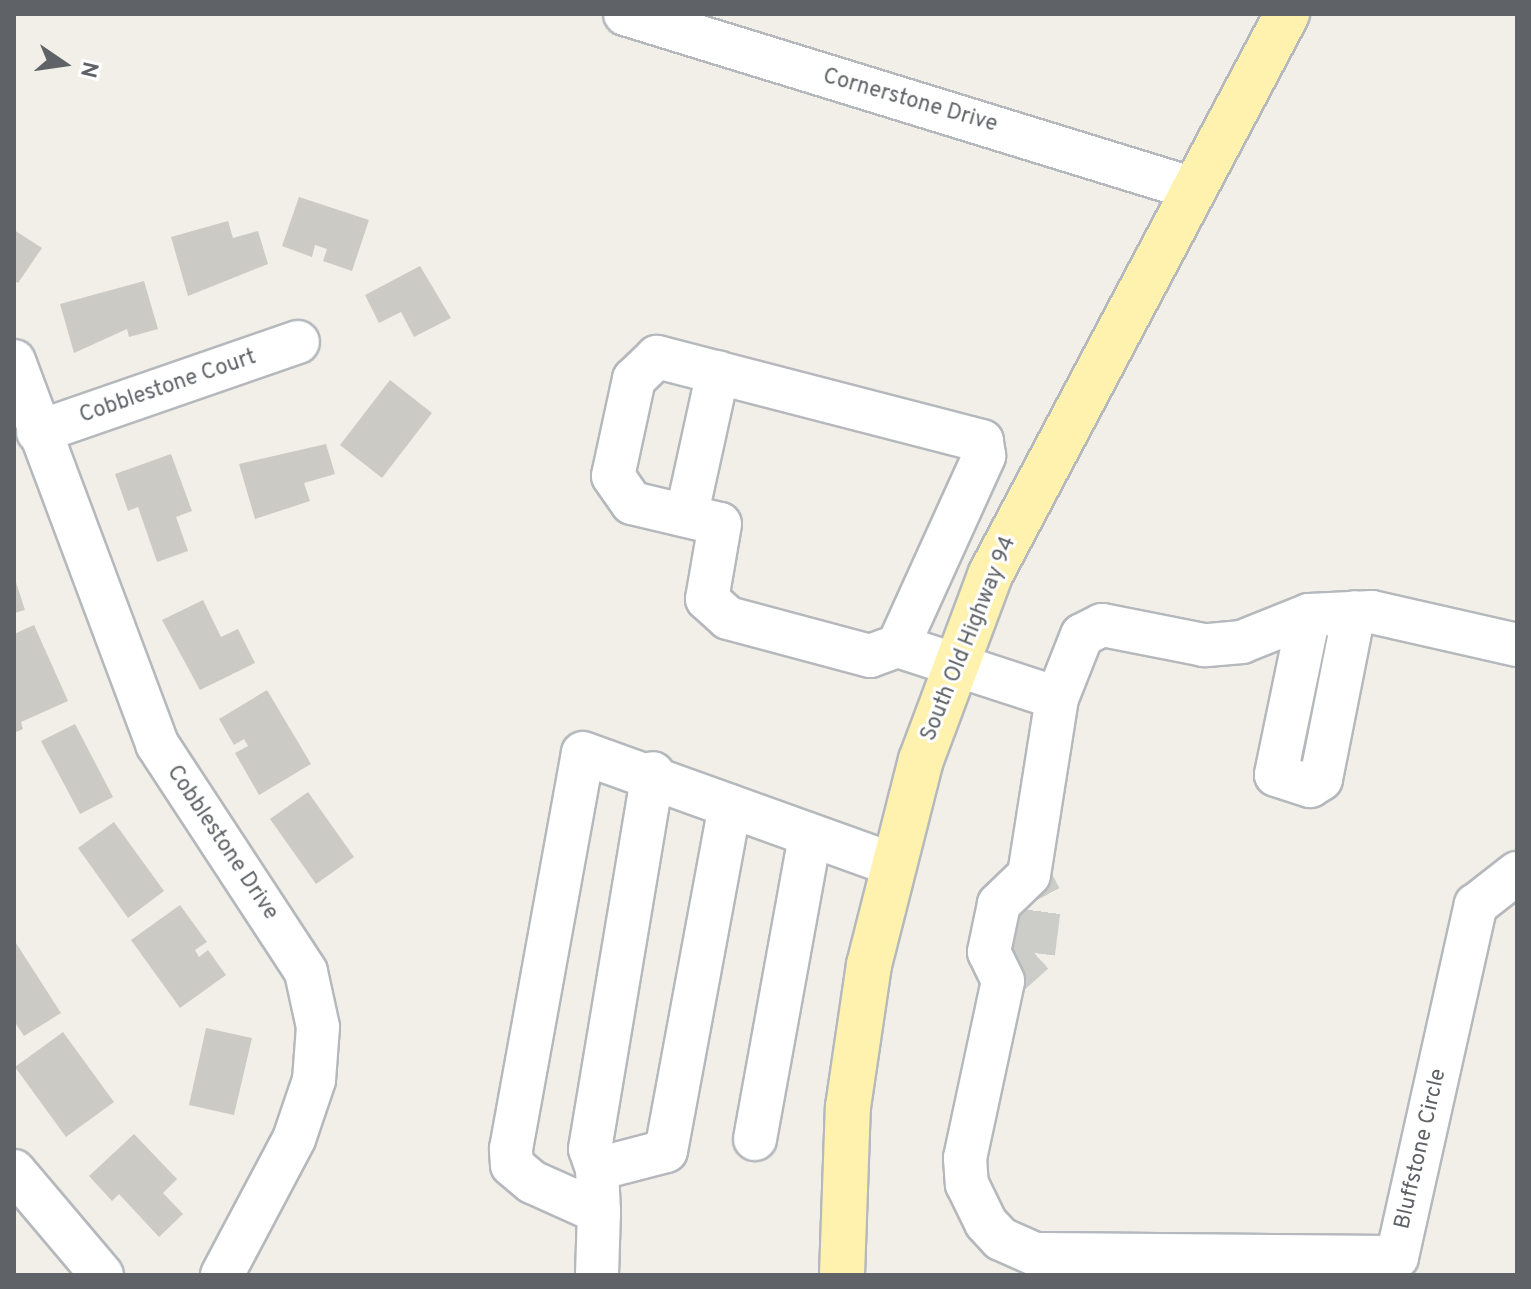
<!DOCTYPE html>
<html>
<head>
<meta charset="utf-8">
<style>
  body { margin:0 }
  #map { position:relative; width:1531px; height:1289px; overflow:hidden; background:#f1efe8; font-family:Overpass,sans-serif }
  div>[style] { position:absolute }
  .building>* { inset:0; background:#cccac5 }
  .minor-tunnel>* { height:42px; margin-top:-21px; transform-origin:0; background:repeating-linear-gradient(90deg,#ccccc8 0 42px,transparent 0 63px) }
  .roads { filter:drop-shadow(2px 0 #b5b8bc) drop-shadow(-2px 0 #b5b8bc) drop-shadow(0 2px #b5b8bc) drop-shadow(0 -2px #b5b8bc) }
  .minor>* { height:42px; margin:-21px; padding:0 21px; transform-origin:21px; border-radius:21px; background:#fff }
  .major>* { height:44px; margin:-22px; padding:0 22px; transform-origin:22px; border-radius:22px; background:#fff2af }
  span { translate:-50% -50%; white-space:nowrap; text-align:center; line-height:1.15; -webkit-text-stroke:6px #fff; paint-order:stroke }
  .street-label { font-size:22px; color:#5f6368 }
  .frame { position:absolute; inset:0; border:16px solid #5f6368; pointer-events:none }
  .north { position:absolute; left:24px; top:24px; width:80px; height:80px; -webkit-text-stroke:6px #fff; paint-order:stroke; rotate:103deg; font-size:22px; font-weight:700; line-height:32px; text-align:center; color:#5f6368 }
  .north::after { content:''; display:block; margin:auto; width:28px; height:36px; background:#5f6368; clip-path:polygon(50% 0,100% 100%,50% 72%,0 100%) }
</style>
</head>
<body>
<div id="map">
  <div class="building">
    <i style="clip-path:polygon(299px 197px,369px 220px,352px 271px,323px 261px,327px 249px,315px 245px,312px 257px,282px 246px)"></i>
    <i style="clip-path:polygon(228px 221px,233px 238px,258px 231px,268px 264px,188px 296px,171px 237px)"></i>
    <i style="clip-path:polygon(14px 230px,42px 248px,18px 283px,14px 281px)"></i>
    <i style="clip-path:polygon(420px 266px,451px 318px,414px 337px,401px 312px,379px 323px,365px 295px)"></i>
    <i style="clip-path:polygon(144px 281px,158px 329px,129px 337px,127px 329px,74px 353px,60px 304px)"></i>
    <i style="clip-path:polygon(390px 380px,432px 413px,382px 478px,340px 445px)"></i>
    <i style="clip-path:polygon(326px 444px,335px 474px,304px 483px,310px 501px,255px 519px,239px 464px)"></i>
    <i style="clip-path:polygon(171px 454px,192px 511px,176px 517px,188px 551px,157px 562px,138px 507px,128px 511px,115px 474px)"></i>
    <i style="clip-path:polygon(14px 576px,25px 610px,14px 613px)"></i>
    <i style="clip-path:polygon(203px 600px,221px 637px,238px 629px,255px 663px,200px 690px,162px 620px)"></i>
    <i style="clip-path:polygon(34px 625px,68px 701px,21px 722px,23px 729px,14px 733px,14px 634px)"></i>
    <i style="clip-path:polygon(267px 690px,311px 764px,259px 795px,235px 753px,248px 746px,244px 739px,234px 745px,219px 719px)"></i>
    <i style="clip-path:polygon(75px 724px,113px 797px,80px 814px,41px 741px)"></i>
    <i style="clip-path:polygon(308px 792px,354px 857px,316px 884px,270px 819px)"></i>
    <i style="clip-path:polygon(114px 822px,164px 891px,128px 918px,78px 848px)"></i>
    <i style="clip-path:polygon(180px 905px,207px 942px,195px 950px,199px 957px,208px 950px,226px 975px,180px 1008px,131px 940px)"></i>
    <i style="clip-path:polygon(14px 940px,61px 1013px,24px 1036px,14px 1021px)"></i>
    <i style="clip-path:polygon(206px 1028px,252px 1038px,234px 1115px,189px 1105px)"></i>
    <i style="clip-path:polygon(63px 1032px,114px 1102px,66px 1137px,15px 1067px)"></i>
    <i style="clip-path:polygon(134px 1134px,177px 1179px,163px 1193px,183px 1214px,159px 1237px,119px 1194px,112px 1201px,89px 1176px)"></i>
  </div>
  <div class="minor-tunnel">
    <i style="left:1003px;top:981px;width:42px;rotate:-42.1deg"></i>
    <i style="left:1034px;top:953px;width:55px;rotate:-82.7deg"></i>
    <i style="left:1041px;top:898px;width:26px;rotate:-118deg"></i>
  </div>
  <div class="roads">
    <div class="minor">
      <i style="left:625px;top:14px;width:595px;rotate:17.1deg"></i>
      <i style="left:14px;top:361px;width:409px;rotate:69.5deg"></i>
      <i style="left:157px;top:744px;width:272px;rotate:56.8deg"></i>
      <i style="left:306px;top:972px;width:56px;rotate:77.7deg"></i>
      <i style="left:318px;top:1027px;width:53px;rotate:94.3deg"></i>
      <i style="left:314px;top:1080px;width:62px;rotate:108.7deg"></i>
      <i style="left:294px;top:1139px;width:154px;rotate:117.9deg"></i>
      <i style="left:38px;top:432px;width:275px;rotate:-19.1deg"></i>
      <i style="left:687px;top:513px;width:144px;rotate:-77.6deg"></i>
      <i style="left:1309px;top:615px;width:163px;rotate:101.7deg"></i>
      <i style="left:1276px;top:775px;width:36px;rotate:18deg"></i>
      <i style="left:1310px;top:786px;width:13px;rotate:-32deg"></i>
      <i style="left:1321px;top:779px;width:170px;rotate:-78.8deg"></i>
      <i style="left:1517px;top:645px;width:149px;rotate:-167.2deg"></i>
      <i style="left:1372px;top:612px;width:63px;rotate:177.3deg"></i>
      <i style="left:1309px;top:615px;width:72px;rotate:158.1deg"></i>
      <i style="left:1242px;top:642px;width:38px;rotate:175deg"></i>
      <i style="left:1204px;top:645px;width:104px;rotate:-168.9deg"></i>
      <i style="left:1102px;top:625px;width:22px;rotate:153deg"></i>
      <i style="left:1082px;top:635px;width:68px;rotate:111.6deg"></i>
      <i style="left:1057px;top:698px;width:179px;rotate:99deg"></i>
      <i style="left:1029px;top:875px;width:42px;rotate:136deg"></i>
      <i style="left:999px;top:904px;width:49px;rotate:101.8deg"></i>
      <i style="left:989px;top:952px;width:32px;rotate:64deg"></i>
      <i style="left:1003px;top:981px;width:181px;rotate:102.1deg"></i>
      <i style="left:965px;top:1158px;width:26px;rotate:86deg"></i>
      <i style="left:967px;top:1184px;width:43px;rotate:64deg"></i>
      <i style="left:986px;top:1223px;width:22px;rotate:47deg"></i>
      <i style="left:1001px;top:1239px;width:37px;rotate:24deg"></i>
      <i style="left:1035px;top:1254px;width:362px;rotate:0.5deg"></i>
      <i style="left:1397px;top:1257px;width:361px;rotate:-77.4deg"></i>
      <i style="left:1476px;top:905px;width:52px;rotate:-38deg"></i>
      <i style="left:898px;top:646px;width:209px;rotate:-65.6deg"></i>
      <i style="left:984px;top:456px;width:15px;rotate:-98deg"></i>
      <i style="left:982px;top:441px;width:336px;rotate:-165.5deg"></i>
      <i style="left:657px;top:357px;width:32px;rotate:136deg"></i>
      <i style="left:634px;top:379px;width:99px;rotate:102.2deg"></i>
      <i style="left:613px;top:476px;width:33px;rotate:55deg"></i>
      <i style="left:632px;top:503px;width:90px;rotate:13.4deg"></i>
      <i style="left:720px;top:524px;width:76px;rotate:99.8deg"></i>
      <i style="left:707px;top:599px;width:28px;rotate:42deg"></i>
      <i style="left:728px;top:618px;width:147px;rotate:15deg"></i>
      <i style="left:870px;top:656px;width:30px;rotate:-20deg"></i>
      <i style="left:898px;top:646px;width:167px;rotate:18.1deg"></i>
      <i style="left:755px;top:1139px;width:307px;rotate:-79.7deg"></i>
      <i style="left:597px;top:1169px;width:21px;rotate:-109deg"></i>
      <i style="left:590px;top:1149px;width:381px;rotate:-80.5deg"></i>
      <i style="left:14px;top:1171px;width:136px;rotate:49.8deg"></i>
      <i style="left:599px;top:1212px;width:43px;rotate:-92.7deg"></i>
      <i style="left:597px;top:1169px;width:71px;rotate:-14.6deg"></i>
      <i style="left:666px;top:1151px;width:351px;rotate:-79.5deg"></i>
      <i style="left:597px;top:1275px;width:63px;rotate:-88.2deg"></i>
      <i style="left:599px;top:1212px;width:73px;rotate:-155.9deg"></i>
      <i style="left:532px;top:1182px;width:26px;rotate:-140deg"></i>
      <i style="left:512px;top:1165px;width:16px;rotate:-94deg"></i>
      <i style="left:511px;top:1149px;width:402px;rotate:-79.7deg"></i>
      <i style="left:583px;top:753px;width:327px;rotate:19.8deg"></i>
    </div>
    <div class="major">
      <i style="left:842px;top:1275px;width:168px;rotate:-88deg"></i>
      <i style="left:848px;top:1107px;width:144px;rotate:-81.6deg"></i>
      <i style="left:869px;top:965px;width:211px;rotate:-75.8deg"></i>
      <i style="left:921px;top:760px;width:197px;rotate:-69.5deg"></i>
      <i style="left:990px;top:575px;width:635px;rotate:-62.1deg"></i>
    </div>
  </div>
  <div class="street-label">
    <span style="left:910px;top:101px;rotate:16deg">Cornerstone Drive</span>
    <span style="left:168px;top:387px;rotate:-19deg">Cobblestone Court</span>
    <span style="left:969px;top:639px;rotate:-68deg">South Old Highway 94</span>
    <span style="left:222px;top:843px;rotate:56deg">Cobblestone Drive</span>
    <span style="left:1421px;top:1149px;rotate:-77deg">Bluffstone Circle</span>
  </div>
  <div class="frame"></div>
  <div class="north">N</div>
</div>
</body>
</html>
